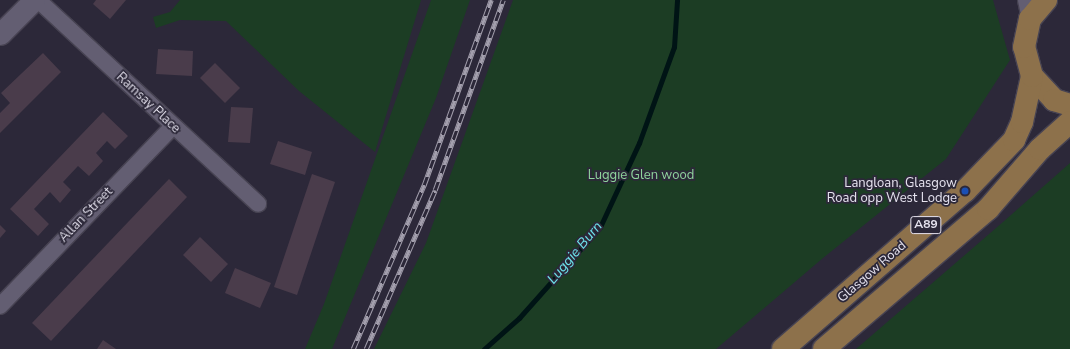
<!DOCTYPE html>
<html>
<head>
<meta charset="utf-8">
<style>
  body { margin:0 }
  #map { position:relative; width:1070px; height:349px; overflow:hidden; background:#2c2839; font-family:"Nunito Sans",sans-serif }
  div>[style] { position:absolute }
  .green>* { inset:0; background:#1c3d24 }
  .stream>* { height:5px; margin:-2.5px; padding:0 2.5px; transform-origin:2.5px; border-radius:2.5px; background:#001415 }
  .building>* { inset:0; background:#4a3c4b }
  .roads { filter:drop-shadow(1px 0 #474352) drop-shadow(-1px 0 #474352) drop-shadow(0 1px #474352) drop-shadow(0 -1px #474352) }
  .minor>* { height:16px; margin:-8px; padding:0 8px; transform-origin:8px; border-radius:8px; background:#635e72 }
  .tertiary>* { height:21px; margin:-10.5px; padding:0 10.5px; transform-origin:10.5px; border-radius:10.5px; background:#635e72 }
  .primary>* { height:22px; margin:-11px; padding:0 11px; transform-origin:11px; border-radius:11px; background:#8d714b }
  .rail>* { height:4.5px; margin-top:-2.25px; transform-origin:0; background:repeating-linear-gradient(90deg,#2c2839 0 9px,#a39fad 0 18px); box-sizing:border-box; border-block:1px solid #a39fad }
  .dots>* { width:11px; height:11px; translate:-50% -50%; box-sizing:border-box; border:2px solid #2c2839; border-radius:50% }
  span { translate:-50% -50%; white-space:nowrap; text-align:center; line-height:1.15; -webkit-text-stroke:3.5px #2c2839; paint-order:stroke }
  .shield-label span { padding:1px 3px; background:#2c2839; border:1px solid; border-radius:3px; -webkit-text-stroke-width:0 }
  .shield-label { font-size:12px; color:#e6e3ef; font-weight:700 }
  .street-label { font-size:13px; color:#e6e3ef }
  .park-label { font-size:13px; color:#8fd59c }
  .poi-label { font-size:13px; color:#e6e3ef }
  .right { translate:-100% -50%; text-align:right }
  .water-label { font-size:14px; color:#6de3eb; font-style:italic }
</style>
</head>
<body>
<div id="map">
  <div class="green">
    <i style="clip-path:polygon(180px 0,421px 0,375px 152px,299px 91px,226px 21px,180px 20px,156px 28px,153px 17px,170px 12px)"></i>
    <i style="clip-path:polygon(431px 0,470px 0,436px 98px,332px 349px,305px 349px,324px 304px)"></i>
    <i style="clip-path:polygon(513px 0,993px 0,1010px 60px,946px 159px,823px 258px,716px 349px,374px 349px,426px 243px)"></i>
    <i style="clip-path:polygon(1070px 163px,1070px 349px,856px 349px,1003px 222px)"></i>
  </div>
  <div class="stream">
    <i style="left:484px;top:349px;width:47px;rotate:-41.5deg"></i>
    <i style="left:519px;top:318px;width:122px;rotate:-48.3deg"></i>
    <i style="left:600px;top:227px;width:93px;rotate:-65.1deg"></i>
    <i style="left:639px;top:143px;width:102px;rotate:-70deg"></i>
    <i style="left:674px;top:47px;width:47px;rotate:-86.3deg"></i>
  </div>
  <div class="building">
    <i style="clip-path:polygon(96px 0,126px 0,110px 19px,93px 4px)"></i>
    <i style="clip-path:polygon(158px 49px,193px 51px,192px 76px,156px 74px)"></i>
    <i style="clip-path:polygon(43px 53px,61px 72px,0 133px,0 113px,10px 103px,1px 93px)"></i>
    <i style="clip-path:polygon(215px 63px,240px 88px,225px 103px,200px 78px)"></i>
    <i style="clip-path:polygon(231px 107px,253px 108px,250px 143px,228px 142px)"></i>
    <i style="clip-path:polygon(103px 112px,128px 136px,115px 149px,107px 141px,96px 153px,103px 161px,89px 176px,78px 166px,63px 182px,71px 190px,60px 203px,50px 192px,34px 209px,49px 224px,38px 236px,10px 209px)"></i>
    <i style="clip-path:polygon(278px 141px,312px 152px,305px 175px,270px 164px)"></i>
    <i style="clip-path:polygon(312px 174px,335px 182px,297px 295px,274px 287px)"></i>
    <i style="clip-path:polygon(169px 179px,187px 197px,51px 341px,32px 323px)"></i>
    <i style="clip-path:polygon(0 225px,6px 231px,0 238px)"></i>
    <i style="clip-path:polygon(200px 237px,228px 264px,211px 282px,183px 255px)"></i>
    <i style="clip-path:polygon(235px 268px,271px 283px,260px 308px,225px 293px)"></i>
    <i style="clip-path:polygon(103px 340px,116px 349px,97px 349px)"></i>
  </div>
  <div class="roads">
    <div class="minor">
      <i style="left:38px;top:0;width:300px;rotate:42.8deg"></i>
      <i style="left:1026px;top:0;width:19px;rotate:78deg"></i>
      <i style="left:0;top:306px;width:250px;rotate:-46.1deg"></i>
    </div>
    <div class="tertiary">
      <i style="left:0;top:34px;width:48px;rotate:-45deg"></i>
    </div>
    <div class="primary">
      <i style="left:1032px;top:76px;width:33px;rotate:47deg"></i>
      <i style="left:1054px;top:100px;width:17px;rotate:17deg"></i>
      <i style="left:783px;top:349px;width:241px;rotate:-41deg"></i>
      <i style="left:965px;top:191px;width:71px;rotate:-46.1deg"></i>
      <i style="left:1014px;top:140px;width:20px;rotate:-66deg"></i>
      <i style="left:1022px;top:122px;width:47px;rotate:-77.7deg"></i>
      <i style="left:1032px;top:76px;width:30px;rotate:-105deg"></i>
      <i style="left:1024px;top:47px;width:29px;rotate:-78deg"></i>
      <i style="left:1030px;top:19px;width:25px;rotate:-50deg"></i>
      <i style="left:824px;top:349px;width:216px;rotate:-40.5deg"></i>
      <i style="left:988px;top:209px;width:79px;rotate:-49.1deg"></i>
      <i style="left:1040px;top:149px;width:40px;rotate:-42deg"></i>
    </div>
  </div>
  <div class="rail">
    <i style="left:353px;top:349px;width:179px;rotate:-66.6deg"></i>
    <i style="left:424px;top:185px;width:197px;rotate:-70.1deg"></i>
    <i style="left:366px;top:349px;width:173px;rotate:-66.5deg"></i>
    <i style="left:435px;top:190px;width:202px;rotate:-70.3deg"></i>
  </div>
  <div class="dots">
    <i style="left:965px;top:191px;background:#1a4fb4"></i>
  </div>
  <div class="shield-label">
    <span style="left:926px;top:225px">A89</span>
  </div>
  <div class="street-label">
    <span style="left:148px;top:103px;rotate:43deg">Ramsay Place</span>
    <span style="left:86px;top:215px;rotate:-46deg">Allan Street</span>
    <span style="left:872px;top:272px;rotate:-41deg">Glasgow Road</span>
  </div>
  <div class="park-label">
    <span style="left:641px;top:175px">Luggie Glen wood</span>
  </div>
  <div class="poi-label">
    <span class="right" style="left:957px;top:191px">Langloan, Glasgow<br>Road opp West Lodge</span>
  </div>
  <div class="water-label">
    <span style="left:575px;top:253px;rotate:-50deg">Luggie Burn</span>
  </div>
</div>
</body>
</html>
